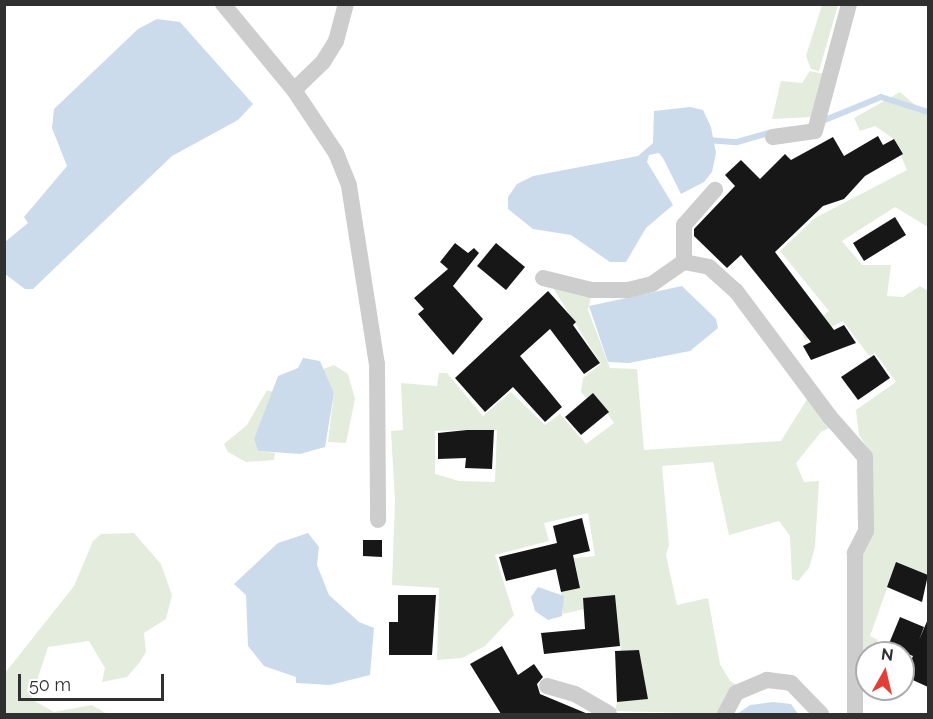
<!DOCTYPE html>
<html>
<head>
<meta charset="utf-8">
<style>
  body { margin:0 }
  #map { position:relative; width:933px; height:719px; overflow:hidden; background:#fff; font-family:Raleway,sans-serif }
  div>[style] { position:absolute }
  .green>* { inset:0; background:#e4ecde }
  .water>* { inset:0; background:#cbdbec }
  .stream>* { height:6px; margin:-3px; padding:0 3px; transform-origin:3px; border-radius:3px; background:#cbdbec }
  .building>* { inset:0; background:#171717 }
  .minor>* { height:16px; margin:-8px; padding:0 8px; transform-origin:8px; border-radius:8px; background:#cdcdcd }
  span { translate:-50% -50%; white-space:nowrap; text-align:center; line-height:1.15; -webkit-text-stroke:6px #fff; paint-order:stroke }
  .frame { position:absolute; inset:0; border:6px solid #303030; pointer-events:none }
  .north { position:absolute; left:855px; top:641px; width:60px; height:60px; box-sizing:border-box; background:#fff; border:2px solid #acacac; border-radius:50%; rotate:8deg; font-size:16px; font-weight:700; line-height:24px; text-align:center; color:#303030 }
  .north::after { content:''; display:block; margin:auto; width:21px; height:27px; background:#e33f36; clip-path:polygon(50% 0,100% 100%,50% 72%,0 100%) }
  .scale { position:absolute; left:18px; top:674px; width:146px; height:27px; box-sizing:border-box; border:3px solid #303030; border-top:0; padding-left:8px; font-size:18px; line-height:21px; white-space:nowrap; color:#303030; -webkit-text-stroke:4px #fff; paint-order:stroke }
</style>
</head>
<body>
<div id="map">
  <div class="green">
    <i style="clip-path:polygon(822px 5px,838px 5px,819px 71px,811px 69px,806px 56px)"></i>
    <i style="clip-path:polygon(810px 71px,824px 74px,812px 117px,772px 119px,781px 81px,802px 83px)"></i>
    <i style="clip-path:polygon(900px 92px,928px 116px,928px 227px,895px 207px,842px 241px,862px 265px,891px 265px,887px 296px,903px 297px,920px 286px,928px 291px,928px 575px,896px 563px,870px 636px,878px 640px,874px 653px,867px 653px,863px 687px,859px 556px,870px 452px,859px 435px,856px 410px,896px 382px,875px 353px,869px 356px,843px 321px,806px 340px,802px 334px,829px 311px,780px 251px,815px 218px,907px 170px,894px 139px,875px 126px,860px 131px,854px 118px)"></i>
    <i style="clip-path:polygon(evenodd,553px 288px,591px 297px,588px 310px,610px 368px,637px 369px,644px 450px,781px 441px,809px 396px,831px 427px,821px 432px,796px 463px,804px 482px,819px 481px,815px 547px,809px 568px,798px 581px,792px 579px,790px 536px,779px 521px,729px 535px,713px 462px,662px 466px,669px 545px,666px 555px,677px 605px,708px 598px,720px 664px,730px 681px,739px 686px,721px 714px,615px 711px,617px 702px,648px 699px,639px 650px,621px 651px,615px 595px,583px 598px,584px 609px,563px 614px,561px 592px,580px 587px,574px 558px,595px 556px,588px 513px,544px 523px,549px 541px,495px 555px,514px 615px,485px 646px,462px 658px,437px 660px,439px 588px,392px 585px,395px 501px,391px 431px,403px 430px,401px 383px,437px 386px,439px 373px,447px 373px,483px 416px,511px 392px,545px 425px,560px 414px,586px 444px,614px 423px,593px 393px,587px 399px,581px 392px,583px 378px,601px 364px,553px 288px,467px 430px,497px 430px,495px 482px,459px 481px,435px 474px,435px 431px,467px 430px)"></i>
    <i style="clip-path:polygon(334px 365px,348px 374px,355px 399px,346px 443px,328px 442px,334px 393px,323px 369px)"></i>
    <i style="clip-path:polygon(267px 390px,273px 392px,254px 439px,258px 451px,275px 453px,274px 460px,246px 462px,228px 452px,224px 444px,247px 425px)"></i>
    <i style="clip-path:polygon(134px 533px,161px 564px,172px 595px,166px 619px,144px 633px,146px 652px,140px 662px,127px 677px,102px 682px,105px 668px,89px 641px,48px 647px,31px 699px,54px 712px,92px 705px,107px 714px,5px 714px,5px 673px,74px 586px,93px 541px,101px 534px)"></i>
  </div>
  <div class="water">
    <i style="clip-path:polygon(157px 19px,180px 22px,253px 104px,238px 120px,172px 156px,33px 289px,25px 289px,5px 274px,5px 242px,28px 223px,24px 217px,67px 166px,52px 128px,54px 109px,138px 29px)"></i>
    <i style="clip-path:polygon(690px 107px,703px 110px,711px 127px,716px 153px,712px 172px,704px 182px,681px 194px,663px 158px,659px 153px,649px 155px,647px 162px,673px 205px,646px 228px,626px 262px,610px 262px,571px 235px,533px 229px,508px 209px,508px 197px,517px 184px,533px 176px,638px 156px,653px 143px,654px 111px)"></i>
    <i style="clip-path:polygon(682px 286px,716px 319px,718px 328px,690px 351px,629px 363px,608px 362px,589px 306px)"></i>
    <i style="clip-path:polygon(303px 358px,320px 361px,334px 393px,325px 447px,300px 454px,258px 451px,254px 439px,278px 376px,298px 368px)"></i>
    <i style="clip-path:polygon(308px 533px,319px 547px,317px 565px,329px 595px,359px 622px,374px 628px,370px 675px,330px 685px,296px 683px,296px 677px,264px 666px,248px 646px,246px 595px,234px 584px,278px 543px)"></i>
    <i style="clip-path:polygon(538px 587px,564px 596px,562px 616px,548px 620px,535px 611px,531px 597px)"></i>
    <i style="clip-path:polygon(773px 702px,791px 704px,798px 714px,737px 714px,750px 705px)"></i>
  </div>
  <div class="stream">
    <i style="left:820px;top:122px;width:66px;rotate:-22.3deg"></i>
    <i style="left:881px;top:97px;width:49px;rotate:17.7deg"></i>
    <i style="left:706px;top:140px;width:31px;rotate:4deg"></i>
    <i style="left:737px;top:142px;width:35px;rotate:-16deg"></i>
  </div>
  <div class="building">
    <i style="clip-path:polygon(878px 136px,883px 145px,894px 139px,903px 154px,865px 176px,844px 199px,823px 206px,775px 252px,834px 330px,844px 325px,856px 343px,811px 360px,803px 346px,811px 342px,741px 255px,727px 268px,694px 236px,694px 229px,735px 186px,725px 175px,741px 160px,760px 179px,785px 154px,791px 160px,833px 137px,844px 156px)"></i>
    <i style="clip-path:polygon(895px 217px,906px 235px,864px 261px,853px 243px)"></i>
    <i style="clip-path:polygon(455px 243px,468px 253px,474px 248px,479px 253px,453px 286px,483px 319px,453px 355px,418px 314px,424px 309px,414px 298px,448px 269px,440px 262px)"></i>
    <i style="clip-path:polygon(496px 243px,525px 267px,506px 290px,477px 266px)"></i>
    <i style="clip-path:polygon(548px 291px,576px 322px,573px 325px,600px 363px,584px 374px,550px 329px,520px 356px,562px 407px,545px 422px,513px 387px,485px 412px,455px 378px)"></i>
    <i style="clip-path:polygon(874px 355px,890px 378px,858px 400px,841px 377px)"></i>
    <i style="clip-path:polygon(593px 393px,609px 412px,581px 435px,565px 417px)"></i>
    <i style="clip-path:polygon(467px 430px,494px 430px,492px 469px,465px 468px,466px 458px,438px 459px,438px 433px)"></i>
    <i style="clip-path:polygon(582px 518px,590px 551px,573px 555px,580px 588px,561px 592px,556px 569px,506px 581px,499px 557px,557px 543px,553px 526px)"></i>
    <i style="clip-path:polygon(363px 540px,382px 540px,382px 557px,363px 556px)"></i>
    <i style="clip-path:polygon(896px 562px,928px 575px,922px 602px,887px 587px)"></i>
    <i style="clip-path:polygon(398px 595px,436px 595px,432px 655px,389px 655px,389px 622px,398px 622px)"></i>
    <i style="clip-path:polygon(615px 595px,620px 646px,544px 654px,541px 633px,585px 629px,583px 598px)"></i>
    <i style="clip-path:polygon(900px 617px,924px 627px,919px 640px,928px 619px,928px 687px,904px 676px,913px 656px,888px 646px)"></i>
    <i style="clip-path:polygon(502px 646px,518px 675px,534px 664px,543px 677px,537px 684px,540px 694px,588px 714px,501px 714px,470px 664px)"></i>
    <i style="clip-path:polygon(639px 650px,648px 699px,617px 702px,615px 651px)"></i>
  </div>
  <div class="minor">
    <i style="left:223px;top:4px;width:112px;rotate:50.5deg"></i>
    <i style="left:294px;top:90px;width:76px;rotate:56.3deg"></i>
    <i style="left:336px;top:153px;width:35px;rotate:68deg"></i>
    <i style="left:349px;top:186px;width:180px;rotate:81.1deg"></i>
    <i style="left:377px;top:364px;width:156px;rotate:89.6deg"></i>
    <i style="left:294px;top:90px;width:40px;rotate:-44deg"></i>
    <i style="left:323px;top:62px;width:25px;rotate:-58deg"></i>
    <i style="left:336px;top:41px;width:38px;rotate:-75deg"></i>
    <i style="left:773px;top:137px;width:42px;rotate:-8.1deg"></i>
    <i style="left:815px;top:131px;width:131px;rotate:-75deg"></i>
    <i style="left:684px;top:262px;width:37px;rotate:-90deg"></i>
    <i style="left:684px;top:225px;width:47px;rotate:-48.5deg"></i>
    <i style="left:543px;top:278px;width:49px;rotate:14deg"></i>
    <i style="left:591px;top:290px;width:37px"></i>
    <i style="left:628px;top:290px;width:25px;rotate:-14deg"></i>
    <i style="left:652px;top:284px;width:39px;rotate:-35deg"></i>
    <i style="left:684px;top:262px;width:25px;rotate:11deg"></i>
    <i style="left:709px;top:267px;width:36px;rotate:42deg"></i>
    <i style="left:736px;top:291px;width:157px;rotate:53.3deg"></i>
    <i style="left:830px;top:417px;width:53px;rotate:48.8deg"></i>
    <i style="left:865px;top:457px;width:74px;rotate:89.2deg"></i>
    <i style="left:866px;top:531px;width:25px;rotate:117deg"></i>
    <i style="left:855px;top:553px;width:161px;rotate:90deg"></i>
    <i style="left:547px;top:686px;width:29px;rotate:16deg"></i>
    <i style="left:575px;top:694px;width:39px;rotate:30deg"></i>
    <i style="left:725px;top:714px;width:24px;rotate:-62deg"></i>
    <i style="left:736px;top:693px;width:34px;rotate:-23deg"></i>
    <i style="left:767px;top:680px;width:24px;rotate:7deg"></i>
    <i style="left:791px;top:683px;width:43px;rotate:45.9deg"></i>
  </div>
  <div class="frame"></div>
  <div class="north">N</div>
  <div class="scale">50 m</div>
</div>
</body>
</html>
